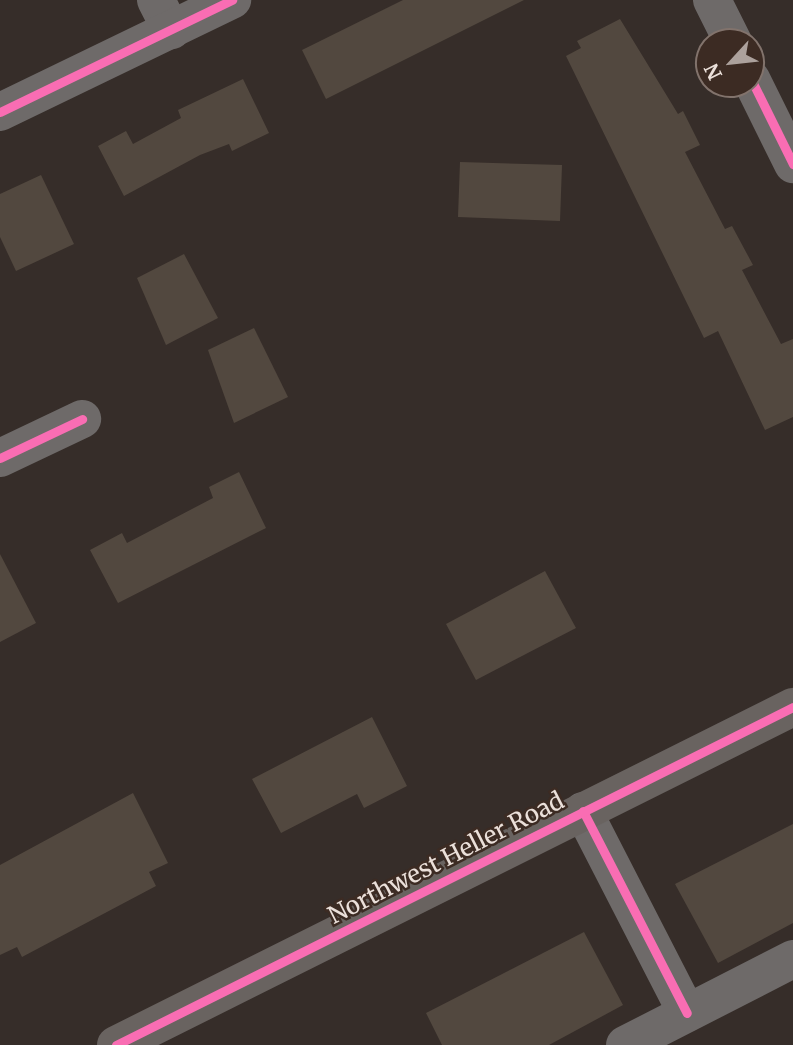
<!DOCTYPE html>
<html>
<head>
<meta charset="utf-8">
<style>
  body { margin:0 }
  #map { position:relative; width:793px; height:1045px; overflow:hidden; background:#362d29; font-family:Merriweather,serif }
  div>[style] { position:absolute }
  .building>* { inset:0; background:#52483f }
  .street>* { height:38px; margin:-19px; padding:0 19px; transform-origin:19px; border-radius:19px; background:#6e6a69 }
  .secondary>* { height:38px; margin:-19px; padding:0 19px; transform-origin:19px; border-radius:19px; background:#696360 }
  .cycleway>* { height:9px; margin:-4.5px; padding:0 4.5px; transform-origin:4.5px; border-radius:4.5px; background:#f96db3 }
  span { translate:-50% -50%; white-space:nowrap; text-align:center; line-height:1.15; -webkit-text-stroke:5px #3c2b23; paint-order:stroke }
  .street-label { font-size:24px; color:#ebe0da }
  .north { position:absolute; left:695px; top:28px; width:70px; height:70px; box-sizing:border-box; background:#3c2b23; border:2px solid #82736c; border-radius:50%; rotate:243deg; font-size:19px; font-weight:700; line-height:28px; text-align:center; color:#ebe0da }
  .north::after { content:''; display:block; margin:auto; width:24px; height:32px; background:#aca19c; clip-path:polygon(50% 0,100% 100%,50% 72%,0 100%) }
</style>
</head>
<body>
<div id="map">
  <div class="building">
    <i style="clip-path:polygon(403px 0,524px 0,326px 99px,302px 50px)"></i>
    <i style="clip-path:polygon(620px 19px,678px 114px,683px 111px,700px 145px,685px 152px,725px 229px,732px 226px,753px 265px,742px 270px,781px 344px,793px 339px,793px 417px,765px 430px,718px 331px,704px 338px,566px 56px,581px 48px,577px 41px)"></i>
    <i style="clip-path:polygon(243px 79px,269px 133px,232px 151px,229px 144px,200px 155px,124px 196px,98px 146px,126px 131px,133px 144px,181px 118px,178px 110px)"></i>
    <i style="clip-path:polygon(460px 162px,562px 165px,560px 221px,458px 217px)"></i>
    <i style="clip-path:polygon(41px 175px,74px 244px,16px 271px,0 237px,0 194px)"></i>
    <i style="clip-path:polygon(184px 254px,218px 318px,166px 345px,137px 278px)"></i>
    <i style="clip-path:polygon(254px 328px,288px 397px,234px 423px,208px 350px)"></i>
    <i style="clip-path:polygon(239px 472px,266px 528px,118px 603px,90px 550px,122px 533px,127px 543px,213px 498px,209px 487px)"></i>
    <i style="clip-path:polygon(0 554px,36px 623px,0 642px)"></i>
    <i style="clip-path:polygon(545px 571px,576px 628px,476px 680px,446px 624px)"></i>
    <i style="clip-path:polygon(372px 717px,407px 786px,364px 808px,357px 794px,281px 833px,252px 779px)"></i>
    <i style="clip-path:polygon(133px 793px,168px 863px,149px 872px,156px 886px,22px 957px,17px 947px,0 955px,0 865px)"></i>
    <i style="clip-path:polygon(793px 824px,793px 923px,718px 963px,675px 884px)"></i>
    <i style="clip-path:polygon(584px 932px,623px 1005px,549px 1045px,442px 1045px,426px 1013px)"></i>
  </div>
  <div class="street">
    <i style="left:156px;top:0;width:34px;rotate:63deg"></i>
    <i style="left:712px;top:0;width:47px;rotate:63.4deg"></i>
    <i style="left:751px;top:79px;width:95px;rotate:63.7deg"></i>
    <i style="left:0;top:112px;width:258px;rotate:-25.8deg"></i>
    <i style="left:0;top:458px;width:91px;rotate:-25.4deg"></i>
    <i style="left:583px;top:811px;width:227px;rotate:62.8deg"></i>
    <i style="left:625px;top:1045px;width:189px;rotate:-27.1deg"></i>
  </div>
  <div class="secondary">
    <i style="left:116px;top:1045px;width:757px;rotate:-26.53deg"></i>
  </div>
  <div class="cycleway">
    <i style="left:751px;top:79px;width:95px;rotate:63.7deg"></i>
    <i style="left:0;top:112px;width:258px;rotate:-25.8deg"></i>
    <i style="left:0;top:458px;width:91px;rotate:-25.4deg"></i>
    <i style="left:583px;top:811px;width:227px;rotate:62.8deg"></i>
    <i style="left:116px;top:1045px;width:757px;rotate:-26.53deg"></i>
  </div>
  <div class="street-label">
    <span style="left:446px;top:858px;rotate:-27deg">Northwest Heller Road</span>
  </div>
  <div class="north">N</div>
</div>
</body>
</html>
